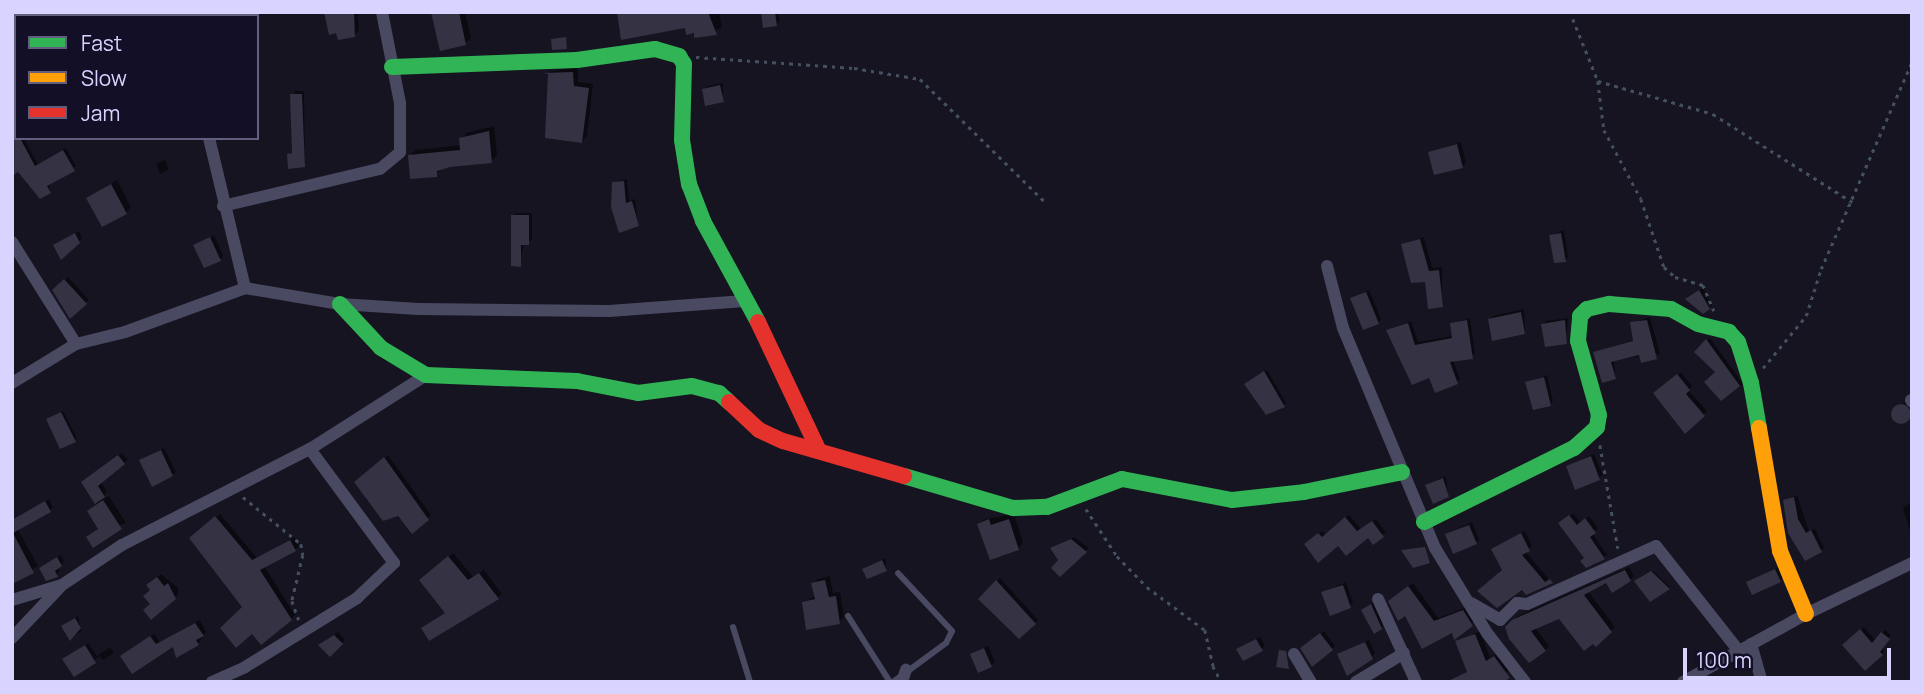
<!DOCTYPE html>
<html>
<head>
<meta charset="utf-8">
<style>
  body { margin:0 }
  #map { position:relative; width:1924px; height:694px; overflow:hidden; background:#161421; font-family:Manrope,sans-serif }
  div>[style] { position:absolute }
  .shadow>* { inset:0; background:#0007 }
  .building>* { inset:0; background:#343243 }
  .round { border-radius:50% }
  .path>* { height:2.5px; margin-top:-1.25px; transform-origin:0; background:repeating-linear-gradient(90deg,#44505f 0 3.5px,transparent 0 8.5px) }
  .lane>* { height:6px; margin:-3px; padding:0 3px; transform-origin:3px; border-radius:3px; background:#4a4962 }
  .street>* { height:12px; margin:-6px; padding:0 6px; transform-origin:6px; border-radius:6px; background:#4a4962 }
  .fast>* { height:16px; margin:-8px; padding:0 8px; transform-origin:8px; border-radius:8px; background:#30b455 }
  .slow>* { height:16px; margin:-8px; padding:0 8px; transform-origin:8px; border-radius:8px; background:#ff9f0a }
  .jam>* { height:16px; margin:-8px; padding:0 8px; transform-origin:8px; border-radius:8px; background:#e5322d }
  span { translate:-50% -50%; white-space:nowrap; text-align:center; line-height:1.15; -webkit-text-stroke:7px #130f26; paint-order:stroke }
  .frame { position:absolute; inset:0; border:14px solid #d9d4ff; pointer-events:none }
  .legend { position:absolute; left:14px; top:14px; width:245px; height:126px; box-sizing:border-box; background:#130f26; border:2px solid #625e7d; margin:0; padding:9px 12px; list-style:none; font-size:21px; color:#d9d4ff }
  .legend li { display:flex; align-items:center; gap:14px; height:35px }
  .legend b { width:35px; border:2px solid #625e7d }
  .scale { position:absolute; left:1683px; top:648px; width:208px; height:32px; box-sizing:border-box; border:4px solid #d9d4ff; border-top:0; padding-left:9px; font-size:21px; line-height:24px; white-space:nowrap; color:#d9d4ff; -webkit-text-stroke:5px #130f26; paint-order:stroke }
</style>
</head>
<body>
<div id="map">
  <div class="shadow">
    <i style="clip-path:polygon(326px 12px,358px 12px,359px 30px,354px 35px)"></i>
    <i style="clip-path:polygon(432px 12px,465px 12px,471px 38px,465px 43px)"></i>
    <i style="clip-path:polygon(619px 12px,719px 12px,722px 28px,696px 36px,686px 26px)"></i>
    <i style="clip-path:polygon(763px 12px,778px 12px,780px 21px,776px 25px)"></i>
    <i style="clip-path:polygon(578px 67px,578px 82px,593px 84px,587px 136px,582px 141px,547px 137px,550px 72px,547px 72px)"></i>
    <i style="clip-path:polygon(723px 83px,723px 101px,704px 90px,707px 86px)"></i>
    <i style="clip-path:polygon(295px 91px,304px 91px,305px 165px,288px 154px,294px 151px)"></i>
    <i style="clip-path:polygon(494px 126px,497px 155px,492px 161px,442px 168px,436px 175px,410px 155px,416px 150px,462px 145px,466px 133px)"></i>
    <i style="clip-path:polygon(16px 130px,16px 138px,24px 138px,38px 165px,66px 148px,76px 166px,49px 183px,50px 191px,33px 183px,28px 186px,12px 150px)"></i>
    <i style="clip-path:polygon(1461px 142px,1466px 163px,1463px 166px,1430px 152px)"></i>
    <i style="clip-path:polygon(165px 160px,169px 169px,160px 174px,156px 164px)"></i>
    <i style="clip-path:polygon(627px 179px,629px 201px,635px 199px,638px 225px,613px 183px)"></i>
    <i style="clip-path:polygon(117px 180px,131px 207px,126px 213px,88px 198px)"></i>
    <i style="clip-path:polygon(516px 213px,532px 213px,532px 240px,524px 243px,520px 265px,513px 216px)"></i>
    <i style="clip-path:polygon(1564px 230px,1568px 257px,1565px 260px,1551px 235px)"></i>
    <i style="clip-path:polygon(79px 231px,82px 238px,61px 258px,55px 245px)"></i>
    <i style="clip-path:polygon(214px 235px,223px 256px,220px 259px,195px 245px)"></i>
    <i style="clip-path:polygon(1424px 237px,1432px 268px,1442px 267px,1442px 306px,1403px 245px)"></i>
    <i style="clip-path:polygon(68px 277px,89px 300px,71px 316px,54px 290px)"></i>
    <i style="clip-path:polygon(1703px 288px,1712px 305px,1709px 308px,1691px 296px)"></i>
    <i style="clip-path:polygon(1369px 290px,1381px 319px,1378px 323px,1352px 299px)"></i>
    <i style="clip-path:polygon(1524px 309px,1525px 332px,1489px 320px,1493px 316px)"></i>
    <i style="clip-path:polygon(1650px 317px,1660px 354px,1614px 360px,1615px 377px,1595px 352px,1634px 340px,1632px 323px)"></i>
    <i style="clip-path:polygon(1470px 318px,1475px 354px,1453px 360px,1460px 379px,1457px 382px,1430px 375px,1388px 330px,1411px 321px,1418px 342px,1453px 336px,1451px 323px)"></i>
    <i style="clip-path:polygon(1568px 318px,1566px 342px,1543px 324px,1546px 321px)"></i>
    <i style="clip-path:polygon(1710px 338px,1743px 384px,1721px 399px,1717px 372px,1696px 352px)"></i>
    <i style="clip-path:polygon(1267px 370px,1286px 403px,1284px 405px,1249px 381px)"></i>
    <i style="clip-path:polygon(1681px 372px,1692px 386px,1688px 390px,1707px 411px,1685px 431px,1658px 390px)"></i>
    <i style="clip-path:polygon(1547px 375px,1553px 401px,1550px 404px,1527px 382px)"></i>
    <i style="clip-path:polygon(1907px 401px,1912px 417px,1895px 423px,1892px 410px)"></i>
    <i style="clip-path:polygon(63px 411px,77px 438px,75px 440px,51px 417px)"></i>
    <i style="clip-path:polygon(164px 448px,176px 472px,172px 475px,145px 458px)"></i>
    <i style="clip-path:polygon(122px 453px,128px 460px,101px 482px,107px 492px,99px 501px,109px 496px,126px 523px,88px 537px,99px 528px,89px 511px,97px 504px,83px 482px)"></i>
    <i style="clip-path:polygon(1594px 454px,1603px 475px,1576px 488px,1568px 466px)"></i>
    <i style="clip-path:polygon(388px 455px,431px 515px,412px 531px,359px 479px)"></i>
    <i style="clip-path:polygon(1446px 476px,1448px 496px,1427px 486px,1430px 483px)"></i>
    <i style="clip-path:polygon(1797px 495px,1809px 531px,1815px 529px,1824px 548px,1805px 559px,1785px 500px)"></i>
    <i style="clip-path:polygon(49px 499px,53px 507px,50px 510px,21px 515px)"></i>
    <i style="clip-path:polygon(1912px 502px,1912px 530px,1910px 531px,1903px 508px)"></i>
    <i style="clip-path:polygon(1573px 513px,1581px 523px,1589px 516px,1598px 528px,1592px 533px,1607px 555px,1586px 566px,1586px 557px,1564px 520px)"></i>
    <i style="clip-path:polygon(220px 514px,257px 558px,294px 537px,299px 546px,295px 550px,264px 566px,295px 615px,291px 619px,195px 535px)"></i>
    <i style="clip-path:polygon(1014px 514px,1023px 543px,1018px 549px,979px 524px,985px 519px)"></i>
    <i style="clip-path:polygon(1349px 515px,1361px 529px,1376px 519px,1386px 533px,1338px 544px,1309px 541px,1322px 531px,1326px 535px)"></i>
    <i style="clip-path:polygon(14px 522px,38px 566px,12px 582px,12px 523px)"></i>
    <i style="clip-path:polygon(1472px 522px,1479px 540px,1476px 543px,1447px 534px)"></i>
    <i style="clip-path:polygon(1525px 531px,1532px 546px,1525px 551px,1550px 581px,1555px 578px,1526px 593px,1504px 570px,1493px 549px)"></i>
    <i style="clip-path:polygon(1074px 537px,1089px 548px,1060px 574px,1060px 561px,1053px 548px)"></i>
    <i style="clip-path:polygon(453px 553px,473px 577px,484px 570px,502px 594px,429px 638px,447px 612px,425px 576px)"></i>
    <i style="clip-path:polygon(61px 555px,64px 562px,58px 567px,60px 572px,47px 578px,41px 568px)"></i>
    <i style="clip-path:polygon(886px 558px,886px 569px,864px 569px,868px 566px)"></i>
    <i style="clip-path:polygon(1629px 567px,1634px 576px,1630px 580px,1607px 580px,1588px 591px,1615px 627px,1596px 645px,1560px 617px,1535px 627px,1549px 646px,1545px 650px,1507px 627px,1518px 616px)"></i>
    <i style="clip-path:polygon(1779px 567px,1783px 577px,1779px 581px,1749px 583px)"></i>
    <i style="clip-path:polygon(1653px 571px,1670px 587px,1650px 600px,1636px 581px)"></i>
    <i style="clip-path:polygon(161px 574px,178px 588px,178px 595px,152px 604px,151px 582px)"></i>
    <i style="clip-path:polygon(830px 576px,833px 593px,840px 592px,844px 617px,839px 622px,804px 602px,816px 596px,813px 584px,818px 579px)"></i>
    <i style="clip-path:polygon(1000px 578px,1038px 620px,1019px 637px,980px 599px)"></i>
    <i style="clip-path:polygon(1346px 582px,1353px 603px,1350px 606px,1323px 593px)"></i>
    <i style="clip-path:polygon(1413px 583px,1438px 618px,1467px 607px,1476px 621px,1423px 646px,1395px 596px)"></i>
    <i style="clip-path:polygon(1374px 602px,1384px 624px,1381px 628px,1366px 607px)"></i>
    <i style="clip-path:polygon(78px 616px,81px 631px,71px 639px,66px 623px)"></i>
    <i style="clip-path:polygon(200px 620px,206px 632px,198px 644px,126px 653px,154px 634px,160px 642px)"></i>
    <i style="clip-path:polygon(1864px 627px,1876px 641px,1885px 630px,1891px 635px,1882px 648px,1885px 651px,1865px 669px,1844px 645px)"></i>
    <i style="clip-path:polygon(1324px 631px,1335px 646px,1332px 649px,1306px 645px)"></i>
    <i style="clip-path:polygon(1480px 631px,1490px 658px,1499px 653px,1512px 669px,1490px 682px,1454px 680px,1468px 671px,1457px 642px)"></i>
    <i style="clip-path:polygon(338px 632px,345px 640px,330px 655px,320px 645px)"></i>
    <i style="clip-path:polygon(1260px 637px,1265px 646px,1261px 649px,1242px 646px)"></i>
    <i style="clip-path:polygon(1369px 640px,1375px 654px,1371px 657px,1339px 655px)"></i>
    <i style="clip-path:polygon(88px 643px,97px 656px,110px 647px,114px 653px,103px 660px,100px 656px,74px 675px,68px 656px)"></i>
    <i style="clip-path:polygon(988px 646px,995px 662px,991px 665px,972px 654px)"></i>
  </div>
  <div class="building">
    <i style="clip-path:polygon(324px 12px,354px 12px,355px 37px,338px 40px,336px 33px,329px 35px)"></i>
    <i style="clip-path:polygon(431px 12px,459px 12px,466px 45px,440px 51px)"></i>
    <i style="clip-path:polygon(617px 12px,708px 12px,717px 35px,694px 38px,694px 33px,686px 35px,685px 28px,621px 40px)"></i>
    <i style="clip-path:polygon(761px 12px,775px 12px,777px 26px,763px 28px)"></i>
    <i style="clip-path:polygon(566px 37px,567px 49px,552px 50px,551px 39px)"></i>
    <i style="clip-path:polygon(573px 72px,574px 86px,589px 88px,582px 143px,545px 138px,548px 74px,543px 73px)"></i>
    <i style="clip-path:polygon(720px 85px,724px 102px,705px 106px,702px 89px)"></i>
    <i style="clip-path:polygon(290px 94px,302px 94px,305px 167px,288px 169px,287px 154px,292px 153px)"></i>
    <i style="clip-path:polygon(12px 122px,16px 138px,20px 138px,35px 166px,63px 150px,75px 171px,47px 186px,51px 193px,40px 199px,18px 172px,12px 176px)"></i>
    <i style="clip-path:polygon(489px 131px,492px 163px,450px 167px,437px 171px,437px 177px,410px 179px,408px 155px,460px 150px,459px 138px)"></i>
    <i style="clip-path:polygon(1457px 144px,1463px 168px,1434px 175px,1428px 152px)"></i>
    <i style="clip-path:polygon(624px 181px,626px 203px,632px 201px,639px 226px,619px 233px,611px 207px,612px 182px)"></i>
    <i style="clip-path:polygon(111px 184px,127px 214px,102px 227px,86px 198px)"></i>
    <i style="clip-path:polygon(511px 215px,529px 215px,529px 245px,521px 245px,521px 267px,511px 266px)"></i>
    <i style="clip-path:polygon(75px 233px,80px 243px,61px 260px,53px 245px)"></i>
    <i style="clip-path:polygon(1561px 233px,1566px 262px,1554px 263px,1549px 235px)"></i>
    <i style="clip-path:polygon(210px 237px,221px 261px,204px 268px,193px 245px)"></i>
    <i style="clip-path:polygon(1420px 239px,1429px 271px,1439px 270px,1443px 307px,1428px 309px,1425px 282px,1411px 283px,1401px 244px)"></i>
    <i style="clip-path:polygon(64px 279px,87px 304px,70px 319px,52px 290px)"></i>
    <i style="clip-path:polygon(1699px 290px,1710px 309px,1703px 314px,1685px 299px)"></i>
    <i style="clip-path:polygon(1366px 292px,1379px 324px,1363px 330px,1350px 298px)"></i>
    <i style="clip-path:polygon(1521px 312px,1525px 334px,1492px 341px,1488px 319px)"></i>
    <i style="clip-path:polygon(1467px 320px,1473px 359px,1450px 362px,1458px 384px,1435px 393px,1429px 378px,1412px 385px,1386px 330px,1408px 323px,1415px 345px,1452px 338px,1450px 323px)"></i>
    <i style="clip-path:polygon(1565px 320px,1567px 344px,1545px 347px,1541px 324px)"></i>
    <i style="clip-path:polygon(1647px 320px,1657px 359px,1641px 363px,1639px 355px,1611px 362px,1616px 379px,1602px 383px,1593px 352px,1633px 341px,1630px 322px)"></i>
    <i style="clip-path:polygon(1706px 339px,1740px 386px,1721px 401px,1704px 382px,1715px 372px,1694px 352px)"></i>
    <i style="clip-path:polygon(1264px 371px,1285px 407px,1266px 415px,1244px 384px)"></i>
    <i style="clip-path:polygon(1677px 374px,1690px 390px,1686px 394px,1705px 416px,1685px 434px,1653px 393px)"></i>
    <i style="clip-path:polygon(1544px 377px,1551px 406px,1533px 410px,1525px 382px)"></i>
    <i class="round" style="left:1891px;top:404px;width:20px;height:20px"></i>
    <i style="clip-path:polygon(61px 412px,76px 442px,60px 449px,46px 419px)"></i>
    <i style="clip-path:polygon(161px 450px,173px 476px,152px 487px,139px 460px)"></i>
    <i style="clip-path:polygon(118px 455px,125px 464px,98px 486px,105px 497px,95px 504px,81px 482px)"></i>
    <i style="clip-path:polygon(1591px 456px,1600px 480px,1575px 490px,1566px 466px)"></i>
    <i style="clip-path:polygon(384px 457px,429px 520px,412px 534px,398px 516px,383px 521px,354px 482px)"></i>
    <i style="clip-path:polygon(1443px 478px,1449px 497px,1433px 504px,1425px 485px)"></i>
    <i style="clip-path:polygon(1794px 497px,1798px 519px,1806px 533px,1811px 530px,1822px 552px,1805px 561px,1788px 533px,1783px 500px)"></i>
    <i style="clip-path:polygon(103px 500px,122px 529px,93px 548px,86px 537px,98px 529px,87px 511px)"></i>
    <i style="clip-path:polygon(45px 501px,51px 512px,13px 533px,34px 573px,12px 584px,12px 520px)"></i>
    <i style="clip-path:polygon(1569px 515px,1577px 525px,1585px 518px,1596px 533px,1590px 537px,1605px 559px,1586px 568px,1580px 561px,1584px 558px,1558px 523px)"></i>
    <i style="clip-path:polygon(215px 516px,252px 560px,290px 540px,296px 551px,260px 570px,292px 620px,261px 645px,252px 634px,236px 648px,220px 628px,242px 607px,189px 538px)"></i>
    <i style="clip-path:polygon(1345px 517px,1357px 531px,1372px 521px,1384px 537px,1373px 545px,1368px 538px,1346px 556px,1338px 546px,1318px 563px,1304px 544px,1318px 533px,1322px 537px)"></i>
    <i style="clip-path:polygon(989px 519px,991px 525px,1009px 519px,1019px 550px,990px 560px,977px 524px)"></i>
    <i style="clip-path:polygon(1469px 525px,1477px 544px,1453px 554px,1445px 534px)"></i>
    <i style="clip-path:polygon(1521px 533px,1530px 551px,1522px 555px,1545px 582px,1550px 579px,1553px 583px,1526px 595px,1522px 590px,1497px 608px,1477px 591px,1502px 570px,1491px 549px)"></i>
    <i style="clip-path:polygon(1071px 539px,1087px 552px,1060px 577px,1051px 568px,1058px 560px,1050px 548px)"></i>
    <i style="clip-path:polygon(1425px 547px,1430px 563px,1413px 568px,1401px 550px)"></i>
    <i style="clip-path:polygon(448px 556px,468px 580px,479px 573px,499px 599px,429px 641px,421px 628px,445px 613px,419px 580px)"></i>
    <i style="clip-path:polygon(57px 557px,62px 566px,55px 571px,58px 577px,46px 581px,39px 568px)"></i>
    <i style="clip-path:polygon(882px 560px,887px 571px,867px 579px,862px 569px)"></i>
    <i style="clip-path:polygon(1775px 569px,1781px 582px,1752px 595px,1746px 582px)"></i>
    <i style="clip-path:polygon(1625px 570px,1631px 581px,1612px 593px,1606px 583px,1584px 595px,1612px 632px,1596px 647px,1593px 644px,1584px 651px,1559px 619px,1531px 631px,1546px 651px,1529px 663px,1509px 639px,1505px 627px,1512px 620px)"></i>
    <i style="clip-path:polygon(1651px 571px,1670px 589px,1650px 602px,1634px 581px)"></i>
    <i style="clip-path:polygon(157px 577px,164px 586px,168px 583px,176px 599px,151px 620px,143px 610px,150px 604px,143px 596px,150px 590px,146px 585px)"></i>
    <i style="clip-path:polygon(825px 580px,829px 597px,836px 596px,840px 624px,806px 630px,802px 602px,815px 599px,811px 583px)"></i>
    <i style="clip-path:polygon(996px 580px,1036px 624px,1019px 639px,978px 599px)"></i>
    <i style="clip-path:polygon(1343px 585px,1351px 608px,1330px 616px,1321px 592px)"></i>
    <i style="clip-path:polygon(1408px 586px,1434px 621px,1463px 610px,1473px 626px,1454px 640px,1452px 633px,1422px 649px,1405px 616px,1398px 621px,1388px 601px)"></i>
    <i style="clip-path:polygon(1371px 604px,1382px 629px,1374px 634px,1361px 610px)"></i>
    <i style="clip-path:polygon(75px 618px,81px 628px,70px 641px,61px 626px)"></i>
    <i style="clip-path:polygon(195px 623px,204px 636px,196px 640px,199px 645px,176px 658px,173px 647px,132px 674px,120px 656px,150px 636px,156px 644px)"></i>
    <i style="clip-path:polygon(1860px 629px,1872px 643px,1881px 632px,1890px 639px,1880px 652px,1883px 655px,1865px 671px,1842px 645px)"></i>
    <i style="clip-path:polygon(1320px 633px,1333px 650px,1312px 667px,1300px 648px)"></i>
    <i style="clip-path:polygon(1475px 634px,1486px 661px,1494px 656px,1510px 678px,1503px 682px,1446px 682px,1467px 672px,1455px 641px)"></i>
    <i style="clip-path:polygon(334px 635px,343px 644px,330px 657px,318px 645px)"></i>
    <i style="clip-path:polygon(1256px 639px,1263px 651px,1243px 661px,1236px 649px)"></i>
    <i style="clip-path:polygon(1365px 642px,1373px 659px,1347px 676px,1337px 654px)"></i>
    <i style="clip-path:polygon(85px 645px,96px 663px,74px 677px,62px 659px)"></i>
    <i style="clip-path:polygon(984px 648px,992px 667px,978px 673px,970px 654px)"></i>
    <i style="clip-path:polygon(1279px 650px,1286px 651px,1289px 669px,1276px 667px)"></i>
  </div>
  <div class="path">
    <i style="left:1573px;top:19px;width:67px;rotate:68deg"></i>
    <i style="left:1598px;top:81px;width:49px;rotate:83deg"></i>
    <i style="left:1604px;top:130px;width:78px;rotate:61.8deg"></i>
    <i style="left:1641px;top:199px;width:72px;rotate:71.3deg"></i>
    <i style="left:1664px;top:267px;width:15px;rotate:42deg"></i>
    <i style="left:1675px;top:277px;width:29px;rotate:16deg"></i>
    <i style="left:1703px;top:285px;width:28px;rotate:67deg"></i>
    <i style="left:696px;top:57px;width:158px;rotate:4deg"></i>
    <i style="left:854px;top:68px;width:67px;rotate:9.5deg"></i>
    <i style="left:920px;top:79px;width:175px;rotate:44.5deg"></i>
    <i style="left:1598px;top:81px;width:120px;rotate:16deg"></i>
    <i style="left:1713px;top:114px;width:165px;rotate:32.3deg"></i>
    <i style="left:1763px;top:368px;width:67px;rotate:-50.4deg"></i>
    <i style="left:1806px;top:316px;width:49px;rotate:-72.3deg"></i>
    <i style="left:1821px;top:269px;width:226px;rotate:-66.3deg"></i>
    <i style="left:1600px;top:445px;width:105px;rotate:80.1deg"></i>
    <i style="left:243px;top:497px;width:75px;rotate:39deg"></i>
    <i style="left:301px;top:544px;width:11px;rotate:80deg"></i>
    <i style="left:303px;top:555px;width:47px;rotate:103.4deg"></i>
    <i style="left:292px;top:601px;width:20px;rotate:70deg"></i>
    <i style="left:1086px;top:509px;width:56px;rotate:56.6deg"></i>
    <i style="left:1117px;top:556px;width:43px;rotate:45.9deg"></i>
    <i style="left:1147px;top:587px;width:72px;rotate:36.6deg"></i>
    <i style="left:1205px;top:630px;width:37px;rotate:77deg"></i>
    <i style="left:1213px;top:666px;width:18px;rotate:63deg"></i>
  </div>
  <div class="lane">
    <i style="left:848px;top:616px;width:78px;rotate:57.5deg"></i>
    <i style="left:733px;top:627px;width:58px;rotate:72.8deg"></i>
    <i style="left:893px;top:682px;width:66px;rotate:-36.3deg"></i>
    <i style="left:946px;top:643px;width:13px;rotate:-63deg"></i>
    <i style="left:952px;top:631px;width:79px;rotate:-133deg"></i>
  </div>
  <div class="street">
    <i style="left:181px;top:12px;width:4px;rotate:76deg"></i>
    <i style="left:209px;top:138px;width:154px;rotate:76.5deg"></i>
    <i style="left:223px;top:206px;width:161px;rotate:-13.3deg"></i>
    <i style="left:380px;top:169px;width:26px;rotate:-40deg"></i>
    <i style="left:400px;top:152px;width:49px;rotate:-90deg"></i>
    <i style="left:400px;top:103px;width:93px;rotate:-101.2deg"></i>
    <i style="left:12px;top:242px;width:120px;rotate:57.9deg"></i>
    <i style="left:1327px;top:266px;width:64px;rotate:75.5deg"></i>
    <i style="left:1343px;top:328px;width:238px;rotate:67.3deg"></i>
    <i style="left:1435px;top:548px;width:100px;rotate:58.5deg"></i>
    <i style="left:1487px;top:633px;width:62px;rotate:52.2deg"></i>
    <i style="left:12px;top:383px;width:75px;rotate:-31.4deg"></i>
    <i style="left:76px;top:344px;width:50px;rotate:-13.8deg"></i>
    <i style="left:125px;top:332px;width:128px;rotate:-20.1deg"></i>
    <i style="left:245px;top:288px;width:96px;rotate:9.6deg"></i>
    <i style="left:340px;top:304px;width:78px;rotate:3.7deg"></i>
    <i style="left:418px;top:309px;width:191px;rotate:0.6deg"></i>
    <i style="left:609px;top:311px;width:136px;rotate:-4.2deg"></i>
    <i style="left:1911px;top:400px;width:2px;rotate:63deg"></i>
    <i style="left:1378px;top:599px;width:91px;rotate:65.4deg"></i>
    <i style="left:12px;top:600px;width:52px;rotate:-16.7deg"></i>
    <i style="left:62px;top:585px;width:72px;rotate:-33.7deg"></i>
    <i style="left:122px;top:545px;width:211px;rotate:-27.1deg"></i>
    <i style="left:310px;top:449px;width:138px;rotate:-32.5deg"></i>
    <i style="left:1471px;top:603px;width:34px;rotate:30deg"></i>
    <i style="left:1500px;top:620px;width:24px;rotate:-45deg"></i>
    <i style="left:1517px;top:603px;width:10px;rotate:6deg"></i>
    <i style="left:1527px;top:604px;width:141px;rotate:-24.2deg"></i>
    <i style="left:1656px;top:546px;width:134px;rotate:51.7deg"></i>
    <i style="left:12px;top:638px;width:70px;rotate:-46.7deg"></i>
    <i style="left:1751px;top:644px;width:40px;rotate:74deg"></i>
    <i style="left:1294px;top:654px;width:33px;rotate:59deg"></i>
    <i style="left:212px;top:682px;width:36px;rotate:-24deg"></i>
    <i style="left:245px;top:667px;width:132px;rotate:-31.6deg"></i>
    <i style="left:357px;top:598px;width:51px;rotate:-43.4deg"></i>
    <i style="left:394px;top:563px;width:142px;rotate:-126.4deg"></i>
    <i style="left:902px;top:682px;width:13px;rotate:-72deg"></i>
    <i style="left:1356px;top:682px;width:56px;rotate:-31.1deg"></i>
    <i style="left:1683px;top:682px;width:141px;rotate:-28.9deg"></i>
    <i style="left:1806px;top:614px;width:118px;rotate:-25.7deg"></i>
  </div>
  <div class="fast">
    <i style="left:392px;top:67px;width:185px;rotate:-2.2deg"></i>
    <i style="left:577px;top:60px;width:79px;rotate:-8deg"></i>
    <i style="left:655px;top:49px;width:25px;rotate:16deg"></i>
    <i style="left:679px;top:56px;width:9px;rotate:58deg"></i>
    <i style="left:684px;top:64px;width:76px;rotate:91.5deg"></i>
    <i style="left:682px;top:140px;width:45px;rotate:81deg"></i>
    <i style="left:689px;top:184px;width:40px;rotate:69deg"></i>
    <i style="left:703px;top:221px;width:115px;rotate:61.4deg"></i>
    <i style="left:340px;top:304px;width:60px;rotate:47deg"></i>
    <i style="left:381px;top:348px;width:52px;rotate:31deg"></i>
    <i style="left:426px;top:375px;width:151px;rotate:2.3deg"></i>
    <i style="left:577px;top:381px;width:62px;rotate:11.1deg"></i>
    <i style="left:638px;top:393px;width:54px;rotate:-7.4deg"></i>
    <i style="left:692px;top:386px;width:28px;rotate:15deg"></i>
    <i style="left:719px;top:393px;width:13px;rotate:42deg"></i>
    <i style="left:904px;top:476px;width:114px;rotate:16.4deg"></i>
    <i style="left:1013px;top:508px;width:34px;rotate:-2deg"></i>
    <i style="left:1047px;top:507px;width:80px;rotate:-20.5deg"></i>
    <i style="left:1122px;top:479px;width:112px;rotate:10.8deg"></i>
    <i style="left:1232px;top:500px;width:72px;rotate:-6.3deg"></i>
    <i style="left:1304px;top:492px;width:100px;rotate:-11.5deg"></i>
    <i style="left:1424px;top:522px;width:167px;rotate:-26.3deg"></i>
    <i style="left:1574px;top:448px;width:31px;rotate:-42deg"></i>
    <i style="left:1597px;top:427px;width:12px;rotate:-81deg"></i>
    <i style="left:1599px;top:415px;width:77px;rotate:-105.8deg"></i>
    <i style="left:1578px;top:341px;width:25px;rotate:-85deg"></i>
    <i style="left:1580px;top:316px;width:10px;rotate:-45deg"></i>
    <i style="left:1587px;top:309px;width:23px;rotate:-13deg"></i>
    <i style="left:1609px;top:304px;width:62px;rotate:4.6deg"></i>
    <i style="left:1671px;top:309px;width:31px;rotate:29deg"></i>
    <i style="left:1698px;top:324px;width:32px;rotate:14deg"></i>
    <i style="left:1729px;top:332px;width:13px;rotate:48deg"></i>
    <i style="left:1738px;top:342px;width:43px;rotate:72.4deg"></i>
    <i style="left:1751px;top:383px;width:46px;rotate:79.9deg"></i>
  </div>
  <div class="slow">
    <i style="left:1759px;top:428px;width:125px;rotate:80.3deg"></i>
    <i style="left:1780px;top:551px;width:68px;rotate:67.6deg"></i>
  </div>
  <div class="jam">
    <i style="left:758px;top:322px;width:140px;rotate:64.7deg"></i>
    <i style="left:729px;top:402px;width:41px;rotate:43deg"></i>
    <i style="left:759px;top:430px;width:26px;rotate:25deg"></i>
    <i style="left:783px;top:441px;width:126px;rotate:16.1deg"></i>
  </div>
  <div class="frame"></div>
  <ul class="legend">
  <li><b style="height:9px;background:#30b455"></b>Fast</li>
  <li><b style="height:9px;background:#ff9f0a"></b>Slow</li>
  <li><b style="height:9px;background:#e5322d"></b>Jam</li>
  </ul>
  <div class="scale">100 m</div>
</div>
</body>
</html>
